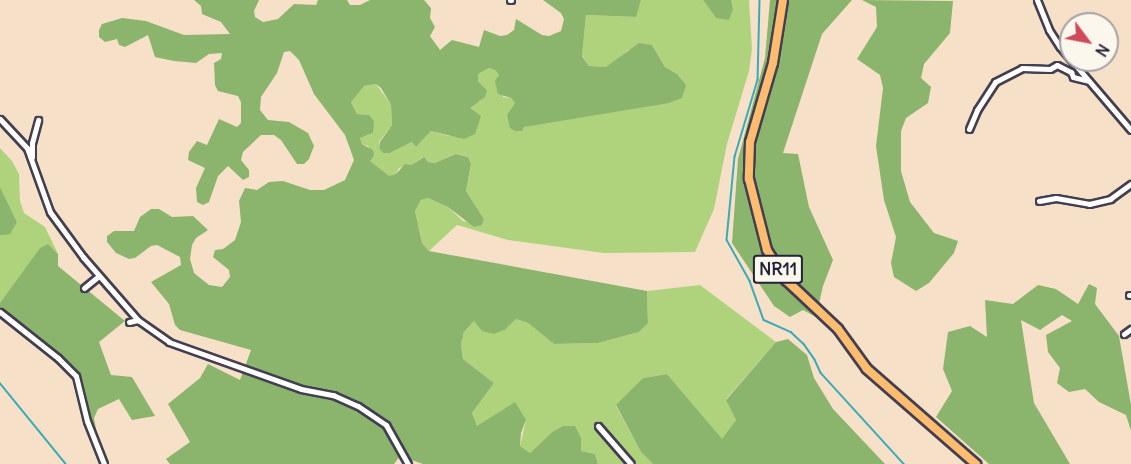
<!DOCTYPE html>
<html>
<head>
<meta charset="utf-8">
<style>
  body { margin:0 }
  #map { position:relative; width:1131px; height:464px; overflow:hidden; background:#f6e1c8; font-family:Delius,sans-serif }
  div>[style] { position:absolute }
  .green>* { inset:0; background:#afd37d }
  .forest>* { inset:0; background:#8bb56c }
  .stream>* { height:1.5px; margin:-0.75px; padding:0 0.75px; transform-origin:0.75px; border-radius:0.75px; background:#3baab8 }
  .roads { filter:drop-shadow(2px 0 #423f50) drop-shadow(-2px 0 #423f50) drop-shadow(0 2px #423f50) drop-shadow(0 -2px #423f50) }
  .minor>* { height:5px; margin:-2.5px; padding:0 2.5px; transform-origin:2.5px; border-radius:2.5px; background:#fff }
  .highway>* { height:8px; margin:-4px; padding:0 4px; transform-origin:4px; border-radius:4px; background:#fdbc70 }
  span { translate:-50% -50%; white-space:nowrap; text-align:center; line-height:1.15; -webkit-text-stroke:4.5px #fbf7ec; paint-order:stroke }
  .shield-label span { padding:2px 4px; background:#fbf7ec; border:2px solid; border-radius:4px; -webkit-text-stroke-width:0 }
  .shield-label { font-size:18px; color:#22223b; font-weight:700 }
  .north { position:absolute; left:1059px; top:12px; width:60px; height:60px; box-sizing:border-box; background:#fbf7ec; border:2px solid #a4a2a5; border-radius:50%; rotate:122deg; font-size:16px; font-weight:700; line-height:24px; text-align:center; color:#22223b }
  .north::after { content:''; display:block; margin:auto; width:21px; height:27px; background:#d1495b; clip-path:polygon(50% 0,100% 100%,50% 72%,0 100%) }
</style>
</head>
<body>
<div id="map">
  <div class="green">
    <i style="clip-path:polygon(641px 0,703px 0,716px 18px,733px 9px,731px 0,749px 0,752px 49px,749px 71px,727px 144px,714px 209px,695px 252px,604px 253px,508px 240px,457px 225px,429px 251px,422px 243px,415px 211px,421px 200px,428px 198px,448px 207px,463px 221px,482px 225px,484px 219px,466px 191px,471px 164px,468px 157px,454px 154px,435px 163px,428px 162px,423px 157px,411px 165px,399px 168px,396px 174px,389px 177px,373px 166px,369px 161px,374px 156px,368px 146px,362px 144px,360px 138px,373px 133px,369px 115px,357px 114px,351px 102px,354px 96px,364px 86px,376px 84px,391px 105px,392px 125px,379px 142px,379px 148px,384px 153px,390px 153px,412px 142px,416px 147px,431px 131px,449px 136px,474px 103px,480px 101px,487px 90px,478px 81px,478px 74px,489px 68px,495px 70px,499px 75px,503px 97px,511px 98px,515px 103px,521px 131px,524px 127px,677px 74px,665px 67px,652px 45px,628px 50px,618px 61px,606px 67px,589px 66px,582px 55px,586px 15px,635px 17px)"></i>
    <i style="clip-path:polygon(0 148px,12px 161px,19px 174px,20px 201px,24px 213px,45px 227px,58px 254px,48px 245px,0 303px,0 235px,3px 235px,17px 222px,0 187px)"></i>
    <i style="clip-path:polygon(700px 285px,776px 342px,726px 399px,736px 420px,722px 440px,667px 374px,643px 378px,616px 406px,641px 452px,653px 464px,598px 464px,595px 454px,581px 451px,551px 433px,530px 453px,520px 446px,526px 420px,477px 427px,472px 413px,494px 383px,463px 359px,461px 345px,464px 332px,474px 321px,506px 329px,516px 319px,528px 323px,554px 344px,598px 343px,639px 332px,648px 323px,647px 291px)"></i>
  </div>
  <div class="forest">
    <i style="clip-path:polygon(194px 0,259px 0,254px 11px,255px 17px,263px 22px,278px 19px,294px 4px,316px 5px,318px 0,347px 0,350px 5px,360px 5px,370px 0,424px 0,431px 8px,430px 18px,435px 27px,430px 36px,440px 50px,452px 40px,479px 47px,484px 30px,500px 36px,507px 35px,514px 30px,516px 19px,542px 35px,549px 36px,561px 31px,564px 19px,561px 13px,543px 0,641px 0,636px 17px,586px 15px,582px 56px,589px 66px,606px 67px,639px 43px,652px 45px,665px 67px,677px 74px,686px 85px,682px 98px,669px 103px,524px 127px,522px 131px,515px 131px,510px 128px,507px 115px,515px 103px,511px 98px,498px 94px,495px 81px,499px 75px,495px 70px,489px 68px,478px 74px,478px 81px,487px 90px,485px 97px,470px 108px,481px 116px,475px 134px,464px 139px,431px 131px,416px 147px,412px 142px,390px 153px,383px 153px,379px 148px,380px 142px,392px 125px,391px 105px,381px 88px,376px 84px,364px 86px,351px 102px,357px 114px,369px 115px,374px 121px,373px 133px,360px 138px,362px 144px,373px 150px,374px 156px,370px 161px,389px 176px,396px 174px,405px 164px,411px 165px,424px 157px,428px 162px,435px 163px,455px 154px,468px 157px,471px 164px,466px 191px,484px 219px,482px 225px,474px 227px,448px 207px,428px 198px,421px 200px,415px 211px,422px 243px,429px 251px,647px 291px,648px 323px,639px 332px,598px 343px,554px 344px,528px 323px,516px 319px,506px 329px,494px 334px,482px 331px,474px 321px,464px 332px,461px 345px,463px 359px,494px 383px,472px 413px,477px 426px,515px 402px,526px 420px,521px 433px,520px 446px,530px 453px,551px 433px,563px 426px,575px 426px,581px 438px,581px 451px,595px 454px,598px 464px,423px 464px,400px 456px,394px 464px,170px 464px,166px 459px,190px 442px,168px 404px,200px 378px,208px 364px,240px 380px,251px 350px,180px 330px,175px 325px,169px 304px,151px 282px,181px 265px,180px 257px,157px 245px,151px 246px,135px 258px,129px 259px,116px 253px,107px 242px,107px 236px,114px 231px,134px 231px,140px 217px,151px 209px,159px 209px,172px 217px,193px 216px,208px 230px,196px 238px,192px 245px,190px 259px,194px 273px,209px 285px,222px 287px,230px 277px,229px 270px,213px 257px,215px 250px,223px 249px,235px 240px,241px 222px,239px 201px,245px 188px,257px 190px,269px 182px,283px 181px,310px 190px,324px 190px,345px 180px,354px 160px,345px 135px,314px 94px,299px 60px,290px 51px,284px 52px,277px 73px,261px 97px,260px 110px,268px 120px,289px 122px,308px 133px,314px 146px,309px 159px,304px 164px,297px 164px,281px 140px,274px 135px,261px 135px,243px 152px,241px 160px,249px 170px,249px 177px,243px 180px,228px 166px,218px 176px,209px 202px,203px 205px,197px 202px,196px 188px,205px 168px,188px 160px,189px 152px,197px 141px,207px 145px,219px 119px,237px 127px,241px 123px,241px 102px,238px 96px,218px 91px,215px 85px,214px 63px,221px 59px,222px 53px,209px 54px,196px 63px,174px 61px,155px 57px,148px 35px,125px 47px,119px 45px,117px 39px,105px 42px,99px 37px,99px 30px,102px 24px,122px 18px,146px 21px,184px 35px,230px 34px,221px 22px,202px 14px,201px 6px)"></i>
    <i style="clip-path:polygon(703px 0,731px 0,733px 9px,729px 20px,716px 18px)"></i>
    <i style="clip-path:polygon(770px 0,852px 0,822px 34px,783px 153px,798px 154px,809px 207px,833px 260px,823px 286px,816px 317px,803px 310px,790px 317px,774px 306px,732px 243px,738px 159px,765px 58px)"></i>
    <i style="clip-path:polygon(862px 0,953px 1px,950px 33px,924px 64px,921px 78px,931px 87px,928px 103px,906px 118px,901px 131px,901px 171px,910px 202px,934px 233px,958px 241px,954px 253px,929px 283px,916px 291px,894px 277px,891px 263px,896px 237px,884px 200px,876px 146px,883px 88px,880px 75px,857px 59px,877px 27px,876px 7px)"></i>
    <i style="clip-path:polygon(0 187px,17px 222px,10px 234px,3px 235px,0 235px)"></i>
    <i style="clip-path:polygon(48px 244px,58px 254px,58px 266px,125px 321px,99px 342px,111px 375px,132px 377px,155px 416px,132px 420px,119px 399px,98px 409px,94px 418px,97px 435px,86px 432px,76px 384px,71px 374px,0 318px,0 303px,40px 248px)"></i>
    <i style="clip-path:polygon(1089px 284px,1097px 288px,1095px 304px,1119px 336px,1131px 405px,1131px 431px,1126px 415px,1099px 402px,1085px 389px,1069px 392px,1057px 383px,1060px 368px,1048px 352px,1046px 335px,1072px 321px,1062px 315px,1040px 330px,1021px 320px,1034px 403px,1070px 464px,989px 464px,936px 417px,952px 391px,943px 369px,948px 332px,970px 326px,987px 337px,985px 300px,1013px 304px,1038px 285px,1056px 289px,1078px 304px)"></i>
    <i style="clip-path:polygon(788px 339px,807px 355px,814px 378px,833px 409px,885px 464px,653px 464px,641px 452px,616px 405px,643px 378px,667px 374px,722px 439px,736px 420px,726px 400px,776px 342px)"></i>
  </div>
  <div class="stream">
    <i style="left:760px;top:0;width:80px;rotate:91.4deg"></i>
    <i style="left:758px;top:80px;width:80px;rotate:106.6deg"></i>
    <i style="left:735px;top:157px;width:83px;rotate:95.5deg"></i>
    <i style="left:727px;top:240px;width:47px;rotate:60.7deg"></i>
    <i style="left:750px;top:281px;width:41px;rotate:70.3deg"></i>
    <i style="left:764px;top:320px;width:30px;rotate:24deg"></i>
    <i style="left:791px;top:332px;width:18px;rotate:43deg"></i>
    <i style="left:804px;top:344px;width:19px;rotate:55deg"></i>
    <i style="left:815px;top:360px;width:14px;rotate:65deg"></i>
    <i style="left:821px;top:373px;width:123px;rotate:47.6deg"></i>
    <i style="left:0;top:383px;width:104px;rotate:50.8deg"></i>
  </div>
  <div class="roads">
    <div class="minor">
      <i style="left:510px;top:0;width:1px"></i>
      <i style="left:1037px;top:0;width:32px;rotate:68deg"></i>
      <i style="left:1049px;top:30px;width:20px;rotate:57deg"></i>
      <i style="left:1060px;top:47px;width:109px;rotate:49.5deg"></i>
      <i style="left:0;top:119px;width:40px;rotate:47deg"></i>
      <i style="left:27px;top:148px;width:68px;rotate:70.2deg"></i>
      <i style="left:50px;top:212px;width:56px;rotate:53.7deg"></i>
      <i style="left:83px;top:257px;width:84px;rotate:48.9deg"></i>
      <i style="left:138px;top:320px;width:38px;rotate:35deg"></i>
      <i style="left:169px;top:342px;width:140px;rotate:19.6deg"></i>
      <i style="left:301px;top:389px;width:33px;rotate:11deg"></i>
      <i style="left:333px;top:395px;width:27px;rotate:24deg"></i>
      <i style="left:358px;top:406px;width:34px;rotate:34deg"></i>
      <i style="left:386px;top:425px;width:45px;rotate:60.6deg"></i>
      <i style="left:969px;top:129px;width:21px;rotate:-67deg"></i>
      <i style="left:977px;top:110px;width:33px;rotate:-57deg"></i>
      <i style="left:995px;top:82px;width:30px;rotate:-27deg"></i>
      <i style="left:1022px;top:68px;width:28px;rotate:2deg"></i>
      <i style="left:1050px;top:69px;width:8px;rotate:-30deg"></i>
      <i style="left:1057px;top:65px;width:16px;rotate:27deg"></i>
      <i style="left:1071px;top:72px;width:5px;rotate:68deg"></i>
      <i style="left:1073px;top:77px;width:16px;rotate:14deg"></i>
      <i style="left:32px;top:157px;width:14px;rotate:-90deg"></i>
      <i style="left:32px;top:143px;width:24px;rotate:-75deg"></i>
      <i style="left:1039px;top:201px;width:17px;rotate:-10deg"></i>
      <i style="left:1056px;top:198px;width:34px;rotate:10deg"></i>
      <i style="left:1089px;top:204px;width:22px;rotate:-13deg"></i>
      <i style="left:1110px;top:199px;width:26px;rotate:-36deg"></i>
      <i style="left:84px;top:288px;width:19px;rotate:-39deg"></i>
      <i style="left:1129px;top:295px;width:2px"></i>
      <i style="left:0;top:312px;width:74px;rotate:38.4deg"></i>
      <i style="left:58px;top:358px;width:25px;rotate:45deg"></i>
      <i style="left:76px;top:376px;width:46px;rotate:76.3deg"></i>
      <i style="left:87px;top:421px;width:46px;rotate:68.4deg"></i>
      <i style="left:129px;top:322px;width:9px;rotate:-13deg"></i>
      <i style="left:1124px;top:334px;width:9px;rotate:-36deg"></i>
      <i style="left:598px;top:426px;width:50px;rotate:49deg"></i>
    </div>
    <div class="highway">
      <i style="left:783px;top:0;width:64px;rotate:99deg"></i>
      <i style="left:773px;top:63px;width:82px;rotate:106.2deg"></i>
      <i style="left:750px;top:142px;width:37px;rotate:92deg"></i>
      <i style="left:749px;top:179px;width:73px;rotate:75.8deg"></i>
      <i style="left:767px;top:250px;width:36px;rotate:58deg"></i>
      <i style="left:786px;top:280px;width:71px;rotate:43.3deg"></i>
      <i style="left:838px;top:329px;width:49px;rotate:54.1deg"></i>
      <i style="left:867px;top:369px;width:145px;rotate:41.1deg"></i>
    </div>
  </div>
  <div class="shield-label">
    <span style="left:778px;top:269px">NR11</span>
  </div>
  <div class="north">N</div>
</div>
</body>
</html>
